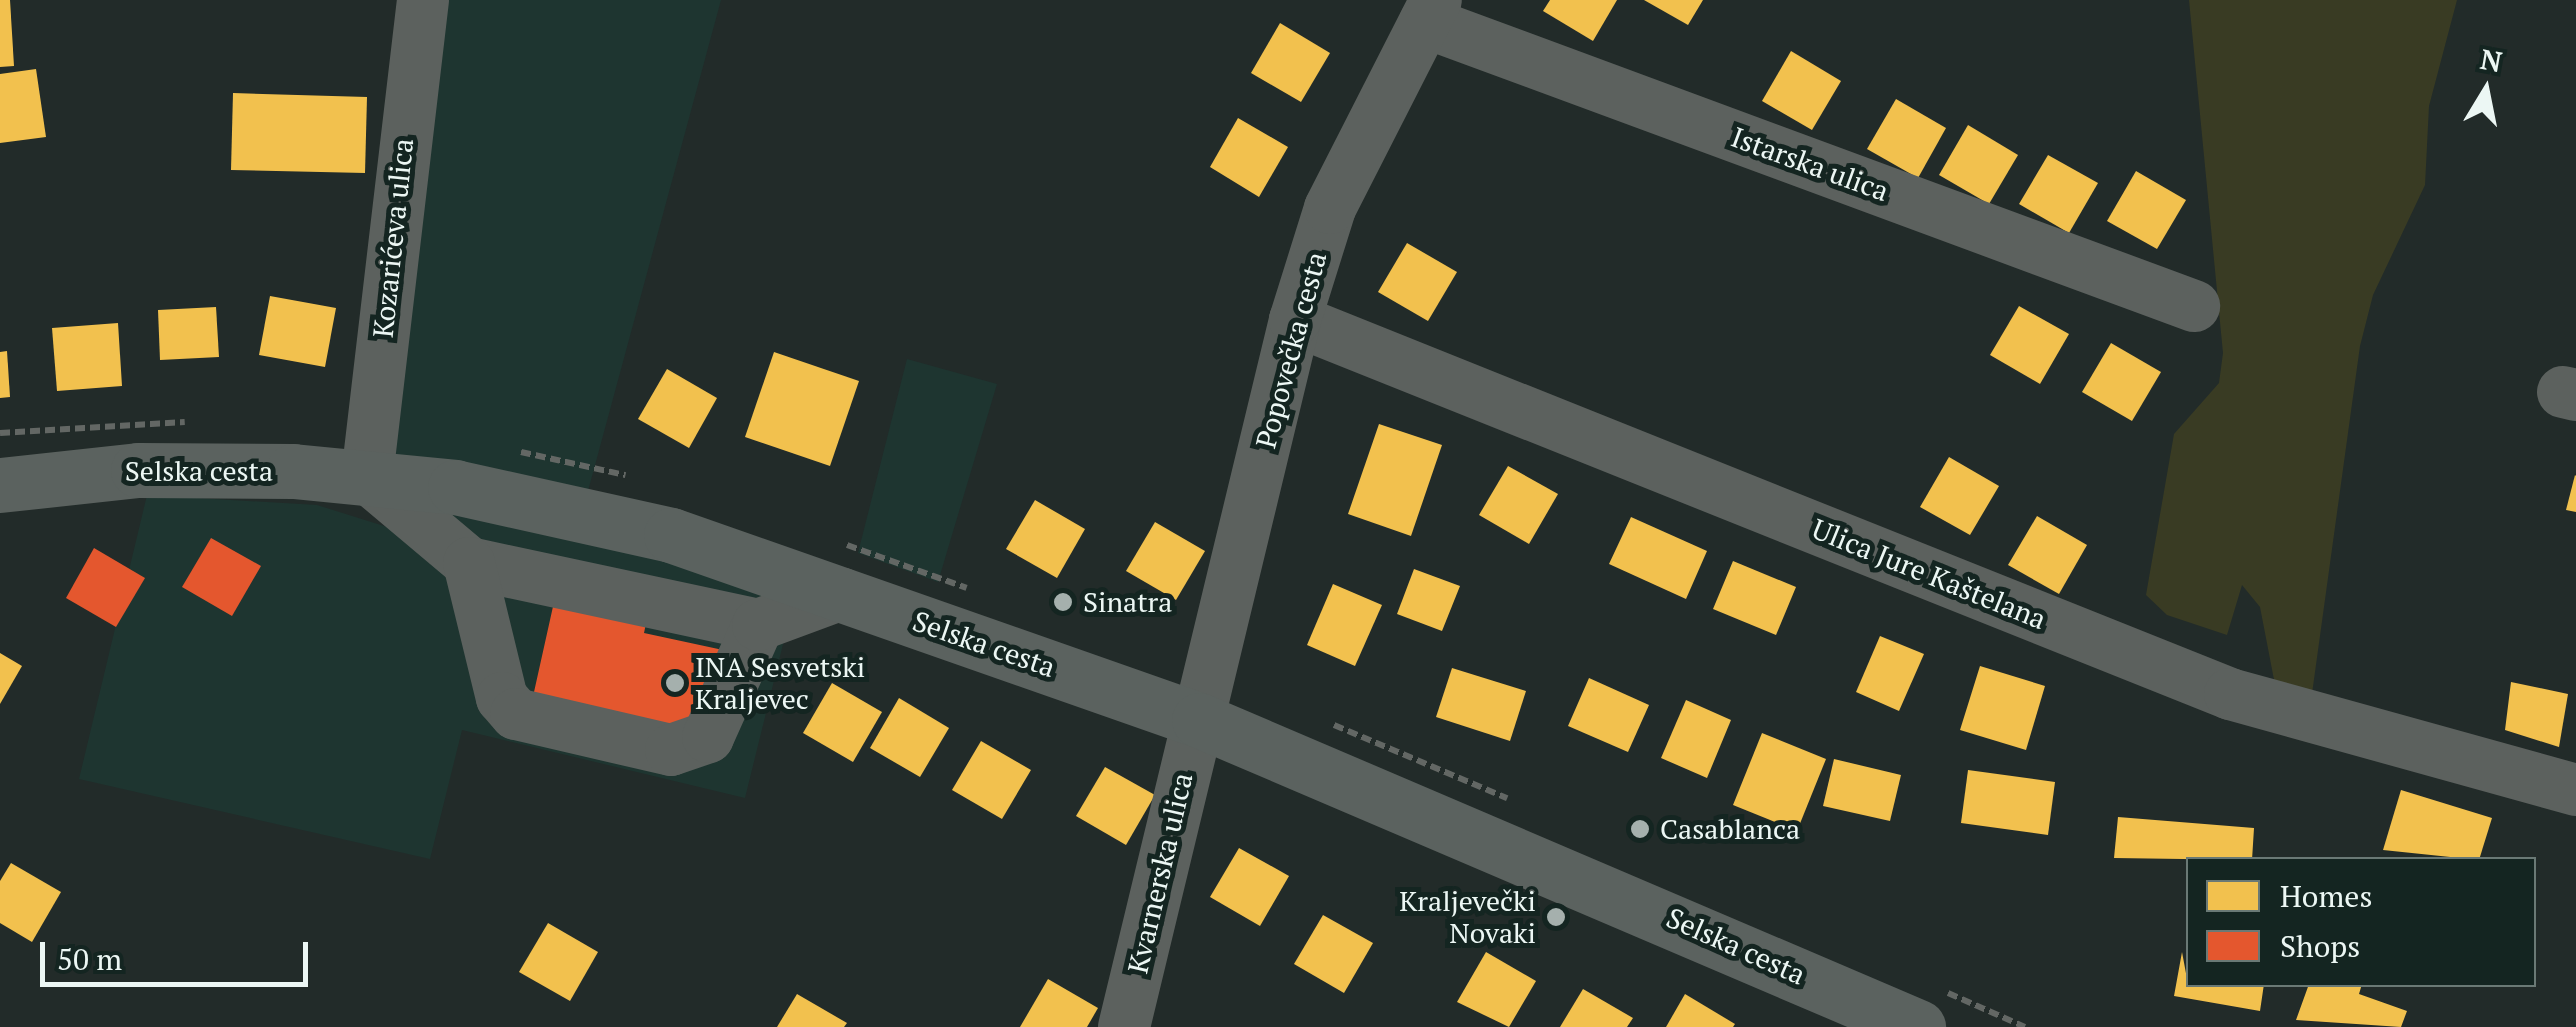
<!DOCTYPE html>
<html>
<head>
<meta charset="utf-8">
<style>
  body { margin:0 }
  #map { position:relative; width:2576px; height:1027px; overflow:hidden; background:#222b29; font-family:"PT Serif",serif }
  div>[style] { position:absolute }
  .built>* { inset:0; background:#1e3530 }
  .green>* { inset:0; background:#393b23 }
  .homes>* { inset:0; background:#f2c14e }
  .shops>* { inset:0; background:#e4572e }
  .path>* { height:6px; margin-top:-3px; transform-origin:0; background:repeating-linear-gradient(90deg,#636764 0 10px,transparent 0 15px) }
  .minor>* { height:52px; margin:-26px; padding:0 26px; transform-origin:26px; border-radius:26px; background:#5c615e }
  .major>* { height:55px; margin:-27.5px; padding:0 27.5px; transform-origin:27.5px; border-radius:27.5px; background:#5b625f }
  .dots>* { width:28px; height:28px; translate:-50% -50%; box-sizing:border-box; border:5px solid #142521; border-radius:50% }
  span { translate:-50% -50%; white-space:nowrap; text-align:center; line-height:1.15; -webkit-text-stroke:10px #142521; paint-order:stroke }
  .street-label { font-size:28px; color:#ecf7f4 }
  .poi-label { font-size:28px; color:#ecf7f4 }
  .left { translate:0 -50%; text-align:left }
  .right { translate:-100% -50%; text-align:right }
  .legend { position:absolute; left:2186px; top:857px; width:350px; height:130px; box-sizing:border-box; background:#142521; border:2px solid #6a7975; margin:0; padding:12px 18px; list-style:none; font-size:30px; color:#ecf7f4 }
  .legend li { display:flex; align-items:center; gap:20px; height:50px }
  .legend b { width:50px; border:2px solid #6a7975 }
  .north { position:absolute; left:2436px; top:40px; width:100px; height:100px; -webkit-text-stroke:8px #142521; paint-order:stroke; rotate:10deg; font-size:28px; font-weight:700; line-height:40px; text-align:center; color:#ecf7f4 }
  .north::after { content:''; display:block; margin:auto; width:35px; height:45px; background:#ecf7f4; clip-path:polygon(50% 0,100% 100%,50% 72%,0 100%) }
  .scale { position:absolute; left:40px; top:942px; width:268px; height:45px; box-sizing:border-box; border:5px solid #ecf7f4; border-top:0; padding-left:12px; font-size:30px; line-height:35px; white-space:nowrap; color:#ecf7f4; -webkit-text-stroke:8px #142521; paint-order:stroke }
</style>
</head>
<body>
<div id="map">
  <div class="built">
    <i style="clip-path:polygon(441px 0,721px 0,588px 491px,392px 459px)"></i>
    <i style="clip-path:polygon(907px 359px,997px 384px,938px 582px,858px 553px)"></i>
    <i style="clip-path:polygon(409px 491px,762px 585px,787px 628px,745px 798px,462px 730px,430px 859px,79px 779px,147px 495px,317px 505px,400px 531px)"></i>
  </div>
  <div class="green">
    <i style="clip-path:polygon(2189px 0,2457px 0,2429px 106px,2425px 185px,2373px 295px,2360px 346px,2311px 701px,2276px 690px,2260px 607px,2242px 585px,2227px 635px,2167px 615px,2146px 595px,2174px 434px,2219px 383px,2223px 353px)"></i>
  </div>
  <div class="homes">
    <i style="clip-path:polygon(0 0,10px 0,14px 66px,0 67px)"></i>
    <i style="clip-path:polygon(1550px 0,1617px 0,1593px 41px,1543px 11px)"></i>
    <i style="clip-path:polygon(1644px 0,1703px 0,1688px 25px)"></i>
    <i style="clip-path:polygon(1280px 23px,1330px 53px,1301px 102px,1251px 73px)"></i>
    <i style="clip-path:polygon(1791px 51px,1841px 81px,1812px 130px,1762px 101px)"></i>
    <i style="clip-path:polygon(36px 69px,46px 137px,0 143px,0 74px)"></i>
    <i style="clip-path:polygon(233px 93px,367px 97px,365px 173px,231px 170px)"></i>
    <i style="clip-path:polygon(1896px 99px,1946px 128px,1918px 178px,1867px 149px)"></i>
    <i style="clip-path:polygon(1238px 118px,1288px 147px,1259px 197px,1210px 167px)"></i>
    <i style="clip-path:polygon(1968px 125px,2018px 155px,1989px 204px,1939px 175px)"></i>
    <i style="clip-path:polygon(2048px 155px,2098px 183px,2069px 233px,2019px 204px)"></i>
    <i style="clip-path:polygon(2136px 171px,2186px 200px,2157px 249px,2107px 221px)"></i>
    <i style="clip-path:polygon(1407px 243px,1457px 272px,1428px 321px,1378px 292px)"></i>
    <i style="clip-path:polygon(270px 296px,336px 308px,325px 367px,259px 355px)"></i>
    <i style="clip-path:polygon(2019px 306px,2069px 334px,2040px 384px,1990px 355px)"></i>
    <i style="clip-path:polygon(216px 307px,219px 357px,160px 360px,158px 310px)"></i>
    <i style="clip-path:polygon(118px 323px,122px 386px,57px 391px,52px 328px)"></i>
    <i style="clip-path:polygon(2111px 343px,2161px 372px,2132px 421px,2082px 392px)"></i>
    <i style="clip-path:polygon(7px 351px,10px 397px,0 398px,0 352px)"></i>
    <i style="clip-path:polygon(774px 352px,859px 381px,830px 466px,745px 437px)"></i>
    <i style="clip-path:polygon(667px 369px,717px 398px,689px 448px,638px 419px)"></i>
    <i style="clip-path:polygon(1379px 424px,1442px 445px,1411px 536px,1348px 514px)"></i>
    <i style="clip-path:polygon(1949px 457px,1999px 486px,1970px 535px,1920px 507px)"></i>
    <i style="clip-path:polygon(1508px 466px,1558px 494px,1529px 544px,1479px 515px)"></i>
    <i style="clip-path:polygon(2575px 475px,2576px 476px,2576px 512px,2566px 510px)"></i>
    <i style="clip-path:polygon(1035px 500px,1085px 529px,1057px 578px,1006px 549px)"></i>
    <i style="clip-path:polygon(2037px 516px,2087px 545px,2059px 594px,2008px 565px)"></i>
    <i style="clip-path:polygon(1631px 517px,1707px 551px,1686px 599px,1609px 564px)"></i>
    <i style="clip-path:polygon(1155px 522px,1205px 551px,1176px 600px,1126px 571px)"></i>
    <i style="clip-path:polygon(1733px 561px,1796px 587px,1776px 635px,1713px 609px)"></i>
    <i style="clip-path:polygon(1414px 569px,1460px 586px,1442px 631px,1397px 614px)"></i>
    <i style="clip-path:polygon(1333px 584px,1382px 605px,1355px 666px,1307px 645px)"></i>
    <i style="clip-path:polygon(1880px 636px,1924px 654px,1899px 711px,1856px 692px)"></i>
    <i style="clip-path:polygon(0 653px,22px 666px,0 704px)"></i>
    <i style="clip-path:polygon(1980px 666px,2045px 686px,2026px 750px,1960px 730px)"></i>
    <i style="clip-path:polygon(1452px 668px,1526px 691px,1510px 741px,1436px 717px)"></i>
    <i style="clip-path:polygon(1589px 678px,1649px 705px,1628px 752px,1568px 726px)"></i>
    <i style="clip-path:polygon(2511px 682px,2568px 694px,2559px 747px,2505px 730px)"></i>
    <i style="clip-path:polygon(832px 683px,882px 712px,853px 762px,803px 733px)"></i>
    <i style="clip-path:polygon(899px 698px,949px 728px,920px 777px,870px 748px)"></i>
    <i style="clip-path:polygon(1686px 700px,1731px 720px,1707px 778px,1661px 758px)"></i>
    <i style="clip-path:polygon(1762px 733px,1826px 759px,1797px 831px,1733px 805px)"></i>
    <i style="clip-path:polygon(981px 741px,1031px 770px,1002px 819px,952px 790px)"></i>
    <i style="clip-path:polygon(1834px 759px,1901px 775px,1890px 821px,1823px 806px)"></i>
    <i style="clip-path:polygon(1105px 767px,1155px 795px,1126px 845px,1076px 816px)"></i>
    <i style="clip-path:polygon(1968px 770px,2055px 782px,2048px 835px,1961px 823px)"></i>
    <i style="clip-path:polygon(2401px 790px,2492px 818px,2479px 860px,2383px 850px)"></i>
    <i style="clip-path:polygon(2118px 817px,2254px 828px,2252px 860px,2114px 858px)"></i>
    <i style="clip-path:polygon(1239px 848px,1289px 876px,1260px 926px,1210px 897px)"></i>
    <i style="clip-path:polygon(11px 863px,61px 892px,32px 942px,0 923px,0 881px)"></i>
    <i style="clip-path:polygon(1323px 915px,1373px 943px,1344px 993px,1294px 964px)"></i>
    <i style="clip-path:polygon(548px 923px,598px 952px,570px 1001px,519px 972px)"></i>
    <i style="clip-path:polygon(1486px 952px,1536px 981px,1509px 1027px,1457px 1002px)"></i>
    <i style="clip-path:polygon(2182px 952px,2188px 984px,2264px 984px,2260px 1011px,2174px 996px)"></i>
    <i style="clip-path:polygon(1048px 979px,1098px 1008px,1087px 1027px,1020px 1027px)"></i>
    <i style="clip-path:polygon(2309px 984px,2362px 984px,2359px 994px,2407px 1011px,2401px 1027px,2296px 1020px)"></i>
    <i style="clip-path:polygon(1583px 989px,1633px 1018px,1627px 1027px,1560px 1027px)"></i>
    <i style="clip-path:polygon(797px 994px,847px 1023px,844px 1027px,777px 1027px)"></i>
    <i style="clip-path:polygon(1685px 994px,1735px 1024px,1733px 1027px,1666px 1027px)"></i>
  </div>
  <div class="shops">
    <i style="clip-path:polygon(211px 538px,261px 566px,232px 616px,182px 587px)"></i>
    <i style="clip-path:polygon(94px 548px,145px 578px,116px 627px,66px 598px)"></i>
    <i style="clip-path:polygon(556px 593px,648px 614px,644px 633px,723px 650px,686px 735px,532px 701px)"></i>
  </div>
  <div class="path">
    <i style="left:0;top:433px;width:185px;rotate:-3.4deg"></i>
    <i style="left:521px;top:452px;width:107px;rotate:12.5deg"></i>
    <i style="left:847px;top:545px;width:127px;rotate:19.7deg"></i>
    <i style="left:1334px;top:725px;width:188px;rotate:22.9deg"></i>
    <i style="left:1948px;top:993px;width:84px;rotate:23.8deg"></i>
  </div>
  <div class="minor">
    <i style="left:423px;top:0;width:480px;rotate:96.7deg"></i>
    <i style="left:367px;top:477px;width:133px;rotate:40.1deg"></i>
    <i style="left:469px;top:563px;width:296px;rotate:12.1deg"></i>
    <i style="left:1425px;top:22px;width:820px;rotate:20.27deg"></i>
    <i style="left:1295px;top:320px;width:1007px;rotate:21.8deg"></i>
    <i style="left:2230px;top:694px;width:359px;rotate:15.5deg"></i>
    <i style="left:2563px;top:392px;width:13px;rotate:13deg"></i>
    <i style="left:469px;top:563px;width:139px;rotate:76.3deg"></i>
    <i style="left:502px;top:698px;width:21px;rotate:49deg"></i>
    <i style="left:516px;top:714px;width:159px;rotate:13.1deg"></i>
    <i style="left:671px;top:750px;width:39px;rotate:-19deg"></i>
    <i style="left:708px;top:737px;width:123px;rotate:-65.9deg"></i>
    <i style="left:758px;top:625px;width:90px;rotate:-20.3deg"></i>
    <i style="left:1124px;top:1027px;width:727px;rotate:-76.4deg"></i>
    <i style="left:1295px;top:320px;width:117px;rotate:-72.6deg"></i>
    <i style="left:1330px;top:208px;width:233px;rotate:-63deg"></i>
  </div>
  <div class="major">
    <i style="left:0;top:485px;width:139px;rotate:-6.2deg"></i>
    <i style="left:138px;top:470px;width:155px;rotate:0.4deg"></i>
    <i style="left:293px;top:471px;width:163px;rotate:5.6deg"></i>
    <i style="left:455px;top:487px;width:221px;rotate:12.5deg"></i>
    <i style="left:671px;top:535px;width:559px;rotate:19.31deg"></i>
    <i style="left:1199px;top:720px;width:782px;rotate:23.12deg"></i>
  </div>
  <div class="dots">
    <i style="left:1063px;top:602px;background:#a5b0ad"></i>
    <i style="left:675px;top:683px;background:#a5b0ad"></i>
    <i style="left:1640px;top:829px;background:#a5b0ad"></i>
    <i style="left:1556px;top:917px;background:#a5b0ad"></i>
  </div>
  <div class="street-label">
    <span style="left:1810px;top:164px;rotate:20deg">Istarska ulica</span>
    <span style="left:393px;top:238px;rotate:-84deg">Kozarićeva ulica</span>
    <span style="left:1291px;top:350px;rotate:-75deg">Popovečka cesta</span>
    <span style="left:199px;top:471px">Selska cesta</span>
    <span style="left:1929px;top:574px;rotate:22deg">Ulica Jure Kaštelana</span>
    <span style="left:984px;top:644px;rotate:19deg">Selska cesta</span>
    <span style="left:1160px;top:873px;rotate:-77deg">Kvarnerska ulica</span>
    <span style="left:1736px;top:946px;rotate:24deg">Selska cesta</span>
  </div>
  <div class="poi-label">
    <span class="left" style="left:1083px;top:602px">Sinatra</span>
    <span class="left" style="left:695px;top:683px">INA Sesvetski<br>Kraljevec</span>
    <span class="left" style="left:1660px;top:829px">Casablanca</span>
    <span class="right" style="left:1536px;top:917px">Kraljevečki<br>Novaki</span>
  </div>
  <ul class="legend">
  <li><b style="height:28px;background:#f2c14e"></b>Homes</li>
  <li><b style="height:28px;background:#e4572e"></b>Shops</li>
  </ul>
  <div class="north">N</div>
  <div class="scale">50 m</div>
</div>
</body>
</html>
